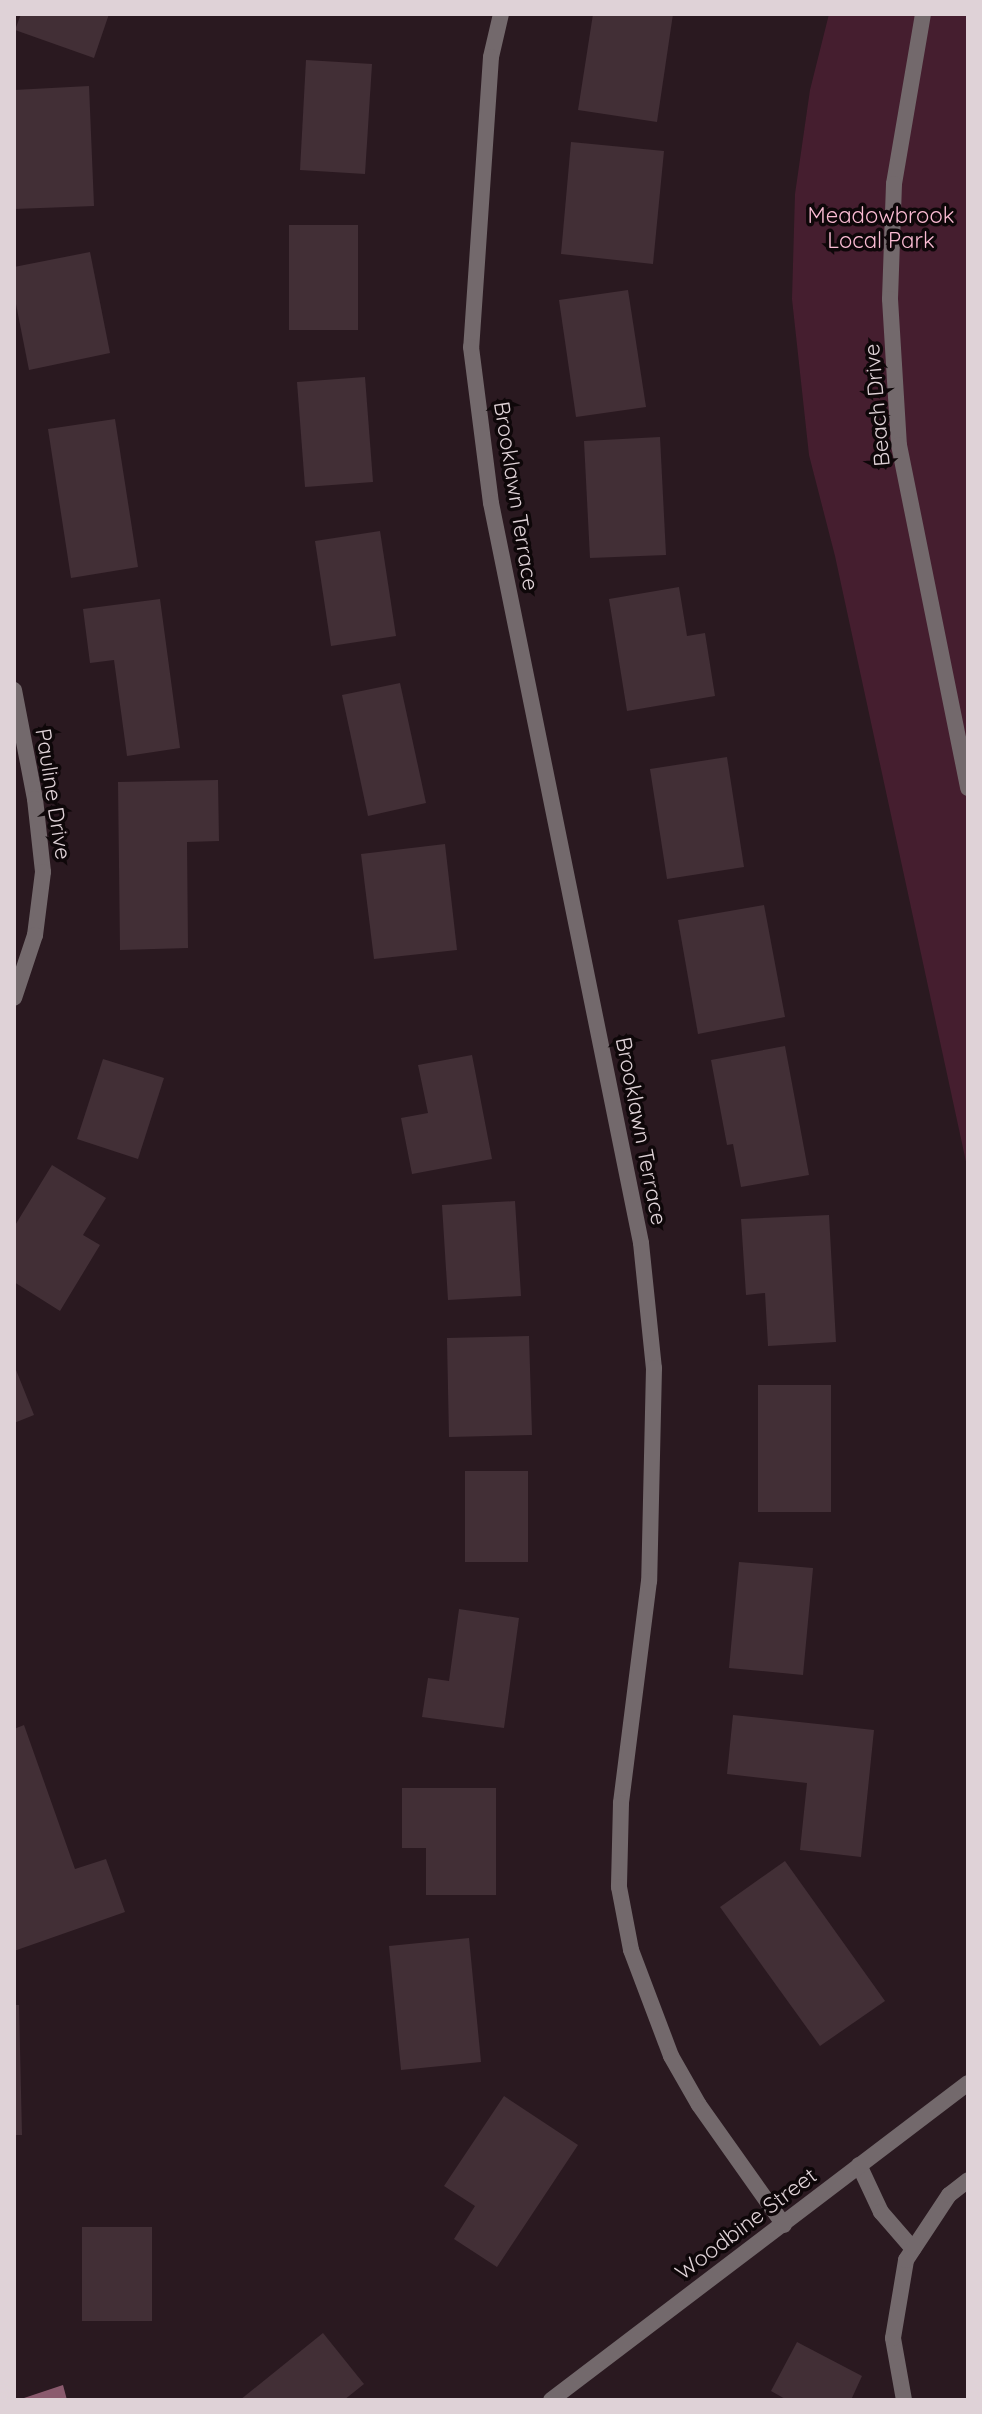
<!DOCTYPE html>
<html>
<head>
<meta charset="utf-8">
<style>
  body { margin:0 }
  #map { position:relative; width:982px; height:2414px; overflow:hidden; background:#2a1920; font-family:Quicksand,sans-serif }
  div>[style] { position:absolute }
  .green>* { inset:0; background:#451e2f }
  .water>* { inset:0; background:#8b5b6e }
  .building>* { inset:0; background:#422f36 }
  .service>* { height:16px; margin:-8px; padding:0 8px; transform-origin:8px; border-radius:8px; background:#73696c }
  .minor>* { height:16px; margin:-8px; padding:0 8px; transform-origin:8px; border-radius:8px; background:#73696c }
  .tertiary>* { height:16px; margin:-8px; padding:0 8px; transform-origin:8px; border-radius:8px; background:#73696c }
  span { translate:-50% -50%; white-space:nowrap; text-align:center; line-height:1.15; -webkit-text-stroke:7px #0e0709; paint-order:stroke }
  .park-label { font-size:22px; color:#fabbd3 }
  .street-label { font-size:22px; color:#dfd2d7 }
  .frame { position:absolute; inset:0; border:16px solid #dfd2d7; pointer-events:none }
</style>
</head>
<body>
<div id="map">
  <div class="green">
    <i style="clip-path:polygon(829px 14px,968px 14px,968px 1171px,835px 556px,809px 455px,792px 299px,795px 194px,810px 90px)"></i>
  </div>
  <div class="water">
    <i style="clip-path:polygon(63px 2385px,67px 2400px,18px 2400px)"></i>
  </div>
  <div class="building">
    <i style="clip-path:polygon(21px 14px,109px 14px,94px 58px,15px 30px)"></i>
    <i style="clip-path:polygon(593px 14px,673px 14px,657px 122px,578px 110px)"></i>
    <i style="clip-path:polygon(306px 60px,372px 64px,365px 174px,300px 170px)"></i>
    <i style="clip-path:polygon(89px 86px,94px 206px,14px 209px,14px 90px)"></i>
    <i style="clip-path:polygon(571px 142px,664px 151px,653px 264px,561px 254px)"></i>
    <i style="clip-path:polygon(289px 225px,358px 225px,358px 330px,289px 330px)"></i>
    <i style="clip-path:polygon(90px 252px,110px 353px,29px 370px,14px 294px,14px 267px)"></i>
    <i style="clip-path:polygon(628px 290px,646px 407px,576px 417px,559px 300px)"></i>
    <i style="clip-path:polygon(365px 377px,373px 482px,305px 487px,297px 382px)"></i>
    <i style="clip-path:polygon(115px 419px,138px 567px,71px 578px,48px 429px)"></i>
    <i style="clip-path:polygon(660px 437px,666px 555px,590px 558px,584px 441px)"></i>
    <i style="clip-path:polygon(380px 531px,396px 636px,331px 646px,315px 541px)"></i>
    <i style="clip-path:polygon(679px 587px,687px 636px,705px 633px,715px 696px,627px 711px,609px 599px)"></i>
    <i style="clip-path:polygon(160px 599px,180px 748px,127px 756px,114px 660px,90px 663px,83px 609px)"></i>
    <i style="clip-path:polygon(400px 683px,426px 803px,368px 816px,342px 695px)"></i>
    <i style="clip-path:polygon(727px 757px,744px 867px,667px 879px,650px 769px)"></i>
    <i style="clip-path:polygon(218px 780px,219px 841px,187px 842px,188px 948px,120px 950px,118px 782px)"></i>
    <i style="clip-path:polygon(445px 844px,457px 950px,374px 959px,361px 854px)"></i>
    <i style="clip-path:polygon(764px 905px,785px 1017px,698px 1034px,678px 920px)"></i>
    <i style="clip-path:polygon(785px 1046px,809px 1175px,741px 1187px,733px 1144px,727px 1145px,711px 1060px)"></i>
    <i style="clip-path:polygon(472px 1055px,492px 1159px,412px 1174px,401px 1118px,428px 1113px,418px 1065px)"></i>
    <i style="clip-path:polygon(103px 1059px,164px 1078px,138px 1159px,77px 1139px)"></i>
    <i style="clip-path:polygon(52px 1165px,106px 1198px,83px 1235px,100px 1245px,60px 1311px,14px 1282px,14px 1227px)"></i>
    <i style="clip-path:polygon(515px 1201px,521px 1296px,448px 1300px,442px 1205px)"></i>
    <i style="clip-path:polygon(829px 1215px,836px 1342px,768px 1346px,765px 1293px,746px 1295px,741px 1219px)"></i>
    <i style="clip-path:polygon(529px 1336px,532px 1435px,449px 1437px,447px 1338px)"></i>
    <i style="clip-path:polygon(14px 1365px,34px 1415px,14px 1423px)"></i>
    <i style="clip-path:polygon(758px 1385px,831px 1385px,831px 1512px,758px 1512px)"></i>
    <i style="clip-path:polygon(465px 1471px,528px 1471px,528px 1562px,465px 1562px)"></i>
    <i style="clip-path:polygon(739px 1562px,813px 1568px,803px 1675px,729px 1668px)"></i>
    <i style="clip-path:polygon(459px 1609px,519px 1618px,504px 1728px,422px 1717px,428px 1678px,449px 1681px)"></i>
    <i style="clip-path:polygon(733px 1715px,874px 1730px,861px 1857px,800px 1850px,807px 1783px,727px 1774px)"></i>
    <i style="clip-path:polygon(24px 1725px,75px 1869px,106px 1859px,125px 1912px,14px 1951px,14px 1729px)"></i>
    <i style="clip-path:polygon(402px 1788px,496px 1788px,496px 1895px,426px 1895px,426px 1848px,402px 1848px)"></i>
    <i style="clip-path:polygon(785px 1861px,885px 2001px,820px 2046px,720px 1907px)"></i>
    <i style="clip-path:polygon(469px 1938px,481px 2062px,401px 2070px,389px 1946px)"></i>
    <i style="clip-path:polygon(14px 2005px,19px 2005px,22px 2135px,14px 2135px)"></i>
    <i style="clip-path:polygon(504px 2096px,578px 2145px,497px 2267px,454px 2239px,475px 2206px,444px 2186px)"></i>
    <i style="clip-path:polygon(82px 2227px,152px 2227px,152px 2321px,82px 2321px)"></i>
    <i style="clip-path:polygon(323px 2333px,364px 2384px,344px 2400px,240px 2400px)"></i>
    <i style="clip-path:polygon(797px 2342px,862px 2376px,851px 2400px,787px 2400px,771px 2391px)"></i>
  </div>
  <div class="service">
    <i style="left:859px;top:2165px;width:52px;rotate:64.9deg"></i>
    <i style="left:881px;top:2212px;width:49px;rotate:49.1deg"></i>
    <i style="left:904px;top:2400px;width:63px;rotate:-100.1deg"></i>
    <i style="left:893px;top:2338px;width:79px;rotate:-80.5deg"></i>
    <i style="left:906px;top:2260px;width:78px;rotate:-56.5deg"></i>
    <i style="left:949px;top:2195px;width:24px;rotate:-38deg"></i>
  </div>
  <div class="minor">
    <i style="left:501px;top:14px;width:44px;rotate:103.1deg"></i>
    <i style="left:491px;top:57px;width:291px;rotate:93.9deg"></i>
    <i style="left:471px;top:347px;width:157px;rotate:82.7deg"></i>
    <i style="left:491px;top:503px;width:755px;rotate:78.54deg"></i>
    <i style="left:641px;top:1243px;width:126px;rotate:84.1deg"></i>
    <i style="left:654px;top:1368px;width:213px;rotate:91.3deg"></i>
    <i style="left:649px;top:1581px;width:224px;rotate:97.2deg"></i>
    <i style="left:621px;top:1803px;width:84px;rotate:91.4deg"></i>
    <i style="left:619px;top:1887px;width:64px;rotate:79.2deg"></i>
    <i style="left:631px;top:1950px;width:113px;rotate:69.3deg"></i>
    <i style="left:671px;top:2056px;width:56px;rotate:60.3deg"></i>
    <i style="left:699px;top:2105px;width:147px;rotate:54.7deg"></i>
    <i style="left:14px;top:690px;width:111px;rotate:79.1deg"></i>
    <i style="left:35px;top:799px;width:73px;rotate:83.7deg"></i>
    <i style="left:43px;top:872px;width:64px;rotate:97.2deg"></i>
    <i style="left:35px;top:935px;width:66px;rotate:108.4deg"></i>
    <i style="left:551px;top:2400px;width:524px;rotate:-37.24deg"></i>
  </div>
  <div class="tertiary">
    <i style="left:923px;top:14px;width:172px;rotate:99.7deg"></i>
    <i style="left:894px;top:184px;width:115px;rotate:92deg"></i>
    <i style="left:890px;top:299px;width:146px;rotate:86.5deg"></i>
    <i style="left:899px;top:445px;width:350px;rotate:78.6deg"></i>
  </div>
  <div class="park-label">
    <span style="left:881px;top:228px">Meadowbrook<br>Local Park</span>
  </div>
  <div class="street-label">
    <span style="left:877px;top:405px;rotate:-95deg">Beach Drive</span>
    <span style="left:516px;top:496px;rotate:81deg">Brooklawn Terrace</span>
    <span style="left:53px;top:794px;rotate:81deg">Pauline Drive</span>
    <span style="left:641px;top:1131px;rotate:79deg">Brooklawn Terrace</span>
    <span style="left:746px;top:2224px;rotate:-37deg">Woodbine Street</span>
  </div>
  <div class="frame"></div>
</div>
</body>
</html>
